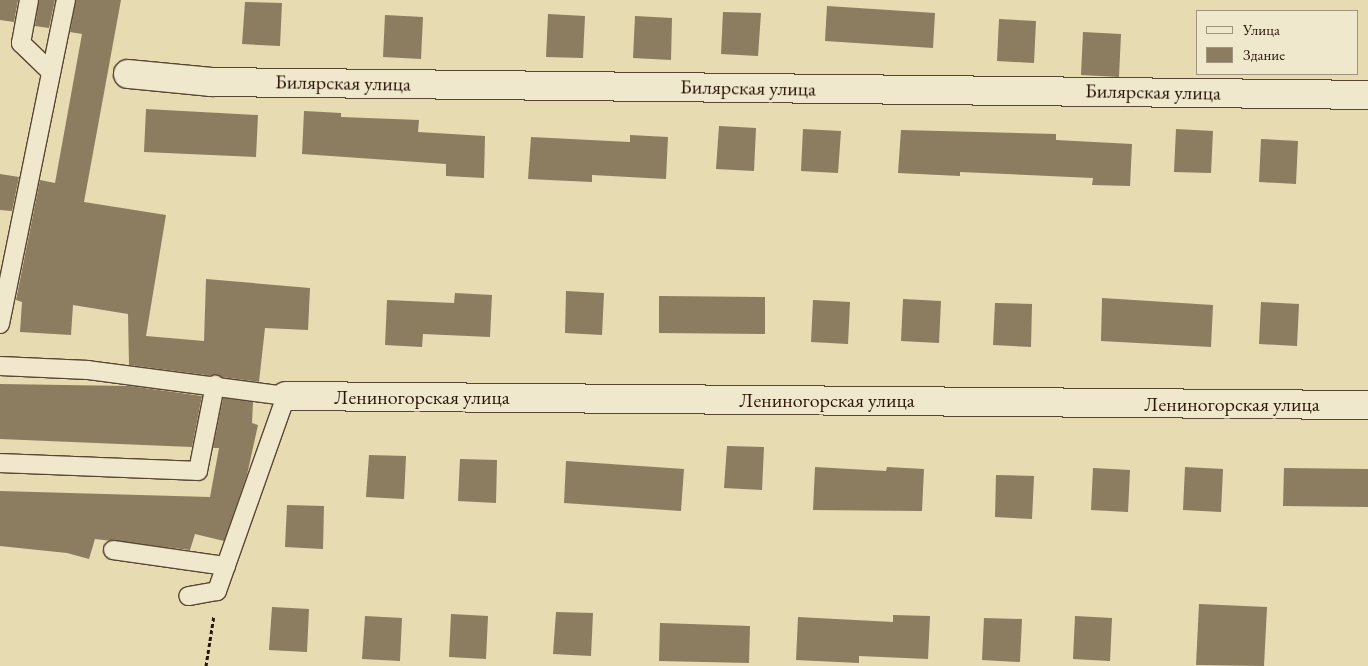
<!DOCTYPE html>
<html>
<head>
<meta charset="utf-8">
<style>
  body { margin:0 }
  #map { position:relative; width:1368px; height:666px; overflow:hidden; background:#e7dbb2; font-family:"EB Garamond",serif }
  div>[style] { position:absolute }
  .building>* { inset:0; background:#8c7c60 }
  .path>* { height:3px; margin-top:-1.5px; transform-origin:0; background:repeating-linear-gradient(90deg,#2a1507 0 4px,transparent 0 6.5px) }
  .roads { filter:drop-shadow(1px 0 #594632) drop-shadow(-1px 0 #594632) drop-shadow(0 1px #594632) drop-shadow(0 -1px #594632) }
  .service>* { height:18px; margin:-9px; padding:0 9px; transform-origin:9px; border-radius:9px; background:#efe8cd }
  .minor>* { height:28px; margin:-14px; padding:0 14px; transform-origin:14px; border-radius:14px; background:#efe8cd }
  span { translate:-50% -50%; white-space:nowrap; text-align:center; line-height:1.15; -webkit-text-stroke:5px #efe8cd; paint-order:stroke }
  .street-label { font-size:20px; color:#2a1507 }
  .legend { position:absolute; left:1196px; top:10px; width:162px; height:65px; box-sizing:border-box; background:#efe8cd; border:1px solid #a0947e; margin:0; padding:6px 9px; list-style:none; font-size:15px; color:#2a1507 }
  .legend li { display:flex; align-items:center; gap:10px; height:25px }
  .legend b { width:25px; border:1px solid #a0947e }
</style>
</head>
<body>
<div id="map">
  <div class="building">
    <i style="clip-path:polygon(0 0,18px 0,14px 22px,0 20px)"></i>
    <i style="clip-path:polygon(39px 0,55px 0,49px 28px,35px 26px)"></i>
    <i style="clip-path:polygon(76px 0,121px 0,84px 202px,166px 215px,146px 336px,204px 341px,206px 279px,310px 288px,308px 330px,265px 328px,259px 382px,129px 365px,128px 314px,73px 305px,71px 335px,20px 332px,22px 302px,16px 300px,40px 180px,55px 183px,82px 34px,70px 32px)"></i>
    <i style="clip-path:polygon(245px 2px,282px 3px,280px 46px,242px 44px)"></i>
    <i style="clip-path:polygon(827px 6px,935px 13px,933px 48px,825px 41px)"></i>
    <i style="clip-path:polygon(723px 12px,761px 13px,758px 56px,721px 54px)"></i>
    <i style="clip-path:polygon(548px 14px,585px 16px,583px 58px,546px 57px)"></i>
    <i style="clip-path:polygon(385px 15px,423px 17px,421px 59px,383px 57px)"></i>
    <i style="clip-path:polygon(635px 16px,672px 18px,671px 60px,633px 58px)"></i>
    <i style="clip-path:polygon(999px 19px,1036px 21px,1034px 63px,997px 61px)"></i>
    <i style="clip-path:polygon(1083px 32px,1121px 34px,1119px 77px,1081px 75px)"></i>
    <i style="clip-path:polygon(146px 109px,258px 115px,256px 157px,144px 152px)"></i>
    <i style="clip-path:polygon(304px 111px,341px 113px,341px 117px,419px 120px,418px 132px,485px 136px,484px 178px,446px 176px,446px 164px,302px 154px)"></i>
    <i style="clip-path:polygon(719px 126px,756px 128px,754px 171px,716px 169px)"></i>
    <i style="clip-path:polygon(803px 129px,841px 131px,838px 173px,801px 171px)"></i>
    <i style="clip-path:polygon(1176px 129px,1213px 131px,1211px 173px,1174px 172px)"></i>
    <i style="clip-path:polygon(901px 130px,1056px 134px,1056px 140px,1132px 144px,1130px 186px,1092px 185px,1093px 178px,960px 172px,960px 176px,898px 173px)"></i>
    <i style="clip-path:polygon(630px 135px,668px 137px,666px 179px,592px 175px,592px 182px,528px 179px,531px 137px,630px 142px)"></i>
    <i style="clip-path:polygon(1261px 139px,1298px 141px,1296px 184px,1259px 182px)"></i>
    <i style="clip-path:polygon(0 174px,19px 177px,12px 211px,0 210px)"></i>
    <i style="clip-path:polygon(566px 291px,604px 293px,602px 335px,565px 333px)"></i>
    <i style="clip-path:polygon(455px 293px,492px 295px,490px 337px,423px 334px,422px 347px,385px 345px,387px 300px,454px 303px)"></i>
    <i style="clip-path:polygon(659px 296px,765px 297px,765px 334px,659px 333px)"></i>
    <i style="clip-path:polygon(1102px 298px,1213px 305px,1211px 347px,1101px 341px)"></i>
    <i style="clip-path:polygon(903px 299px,941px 301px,939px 343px,901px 341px)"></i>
    <i style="clip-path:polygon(813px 300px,850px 302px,848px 344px,811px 342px)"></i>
    <i style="clip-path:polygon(1261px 302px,1299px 304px,1297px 346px,1259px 344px)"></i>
    <i style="clip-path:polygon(995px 303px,1032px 304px,1031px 347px,993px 345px)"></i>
    <i style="clip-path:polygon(0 384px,130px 386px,202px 396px,192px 447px,0 439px)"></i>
    <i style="clip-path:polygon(223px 398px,253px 402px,252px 423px,258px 425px,247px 475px,224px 541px,195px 534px,190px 550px,95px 539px,89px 559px,67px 553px,0 546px,0 491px,210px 497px,219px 448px,213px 448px)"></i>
    <i style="clip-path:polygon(727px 446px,764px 447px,762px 490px,724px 488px)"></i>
    <i style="clip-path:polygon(369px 455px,406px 456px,404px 499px,366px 497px)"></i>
    <i style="clip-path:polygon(460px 459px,497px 460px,496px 503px,458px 501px)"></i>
    <i style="clip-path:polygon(566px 461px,684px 469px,681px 511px,564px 503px)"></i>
    <i style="clip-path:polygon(815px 467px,886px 471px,887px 467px,924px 469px,922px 511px,813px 510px)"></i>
    <i style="clip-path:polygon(1185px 467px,1223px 469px,1221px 512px,1183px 510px)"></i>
    <i style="clip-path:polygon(1093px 468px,1130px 470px,1128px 512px,1091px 510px)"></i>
    <i style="clip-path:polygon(1284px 468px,1368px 469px,1368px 507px,1283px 506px)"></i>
    <i style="clip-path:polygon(996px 475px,1034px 476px,1032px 519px,995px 517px)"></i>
    <i style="clip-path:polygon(287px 505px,324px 506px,323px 549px,285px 547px)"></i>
    <i style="clip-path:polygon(1199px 604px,1267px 607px,1264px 666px,1196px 665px)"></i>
    <i style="clip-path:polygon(272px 607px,309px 609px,307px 652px,269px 650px)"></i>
    <i style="clip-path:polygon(556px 612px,593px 613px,591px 656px,553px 654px)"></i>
    <i style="clip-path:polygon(451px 614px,488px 616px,486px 659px,449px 657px)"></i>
    <i style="clip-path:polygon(893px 615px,930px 616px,928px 659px,859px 656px,859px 663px,796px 660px,798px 617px,893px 622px)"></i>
    <i style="clip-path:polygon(365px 616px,402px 618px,400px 661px,362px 659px)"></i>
    <i style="clip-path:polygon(1075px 616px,1112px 618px,1110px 661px,1073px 659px)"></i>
    <i style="clip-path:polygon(984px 618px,1022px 619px,1020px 662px,982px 660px)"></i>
    <i style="clip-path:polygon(660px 623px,750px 626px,749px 663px,659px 661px)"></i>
  </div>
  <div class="path">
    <i style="left:206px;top:666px;width:52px;rotate:-81.1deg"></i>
  </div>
  <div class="roads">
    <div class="service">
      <i style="left:29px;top:0;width:44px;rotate:100.5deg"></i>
      <i style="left:21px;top:43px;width:42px;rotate:44deg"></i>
      <i style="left:0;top:324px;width:331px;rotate:-78.5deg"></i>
      <i style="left:0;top:366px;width:88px;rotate:2.6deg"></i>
      <i style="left:88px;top:370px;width:200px;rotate:7.5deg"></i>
      <i style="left:286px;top:396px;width:207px;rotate:109.5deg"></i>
      <i style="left:217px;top:591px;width:29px;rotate:170deg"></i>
      <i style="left:0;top:463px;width:198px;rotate:2.3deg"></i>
      <i style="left:198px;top:471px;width:88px;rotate:-78.8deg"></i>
      <i style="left:113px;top:550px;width:114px;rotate:8.1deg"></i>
    </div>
    <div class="minor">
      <i style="left:128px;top:74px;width:83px;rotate:5.5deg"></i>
      <i style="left:211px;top:82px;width:1157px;rotate:0.64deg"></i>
      <i style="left:286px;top:396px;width:1082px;rotate:0.48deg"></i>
    </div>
  </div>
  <div class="street-label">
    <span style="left:343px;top:83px;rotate:1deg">Билярская улица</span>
    <span style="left:748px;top:88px;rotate:1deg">Билярская улица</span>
    <span style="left:1153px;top:92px;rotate:1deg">Билярская улица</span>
    <span style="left:422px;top:397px">Лениногорская улица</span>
    <span style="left:827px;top:400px">Лениногорская улица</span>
    <span style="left:1232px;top:404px">Лениногорская улица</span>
  </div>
  <ul class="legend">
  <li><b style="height:6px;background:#efe8cd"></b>Улица</li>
  <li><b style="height:14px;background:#8c7c60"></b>Здание</li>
  </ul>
</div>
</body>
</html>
